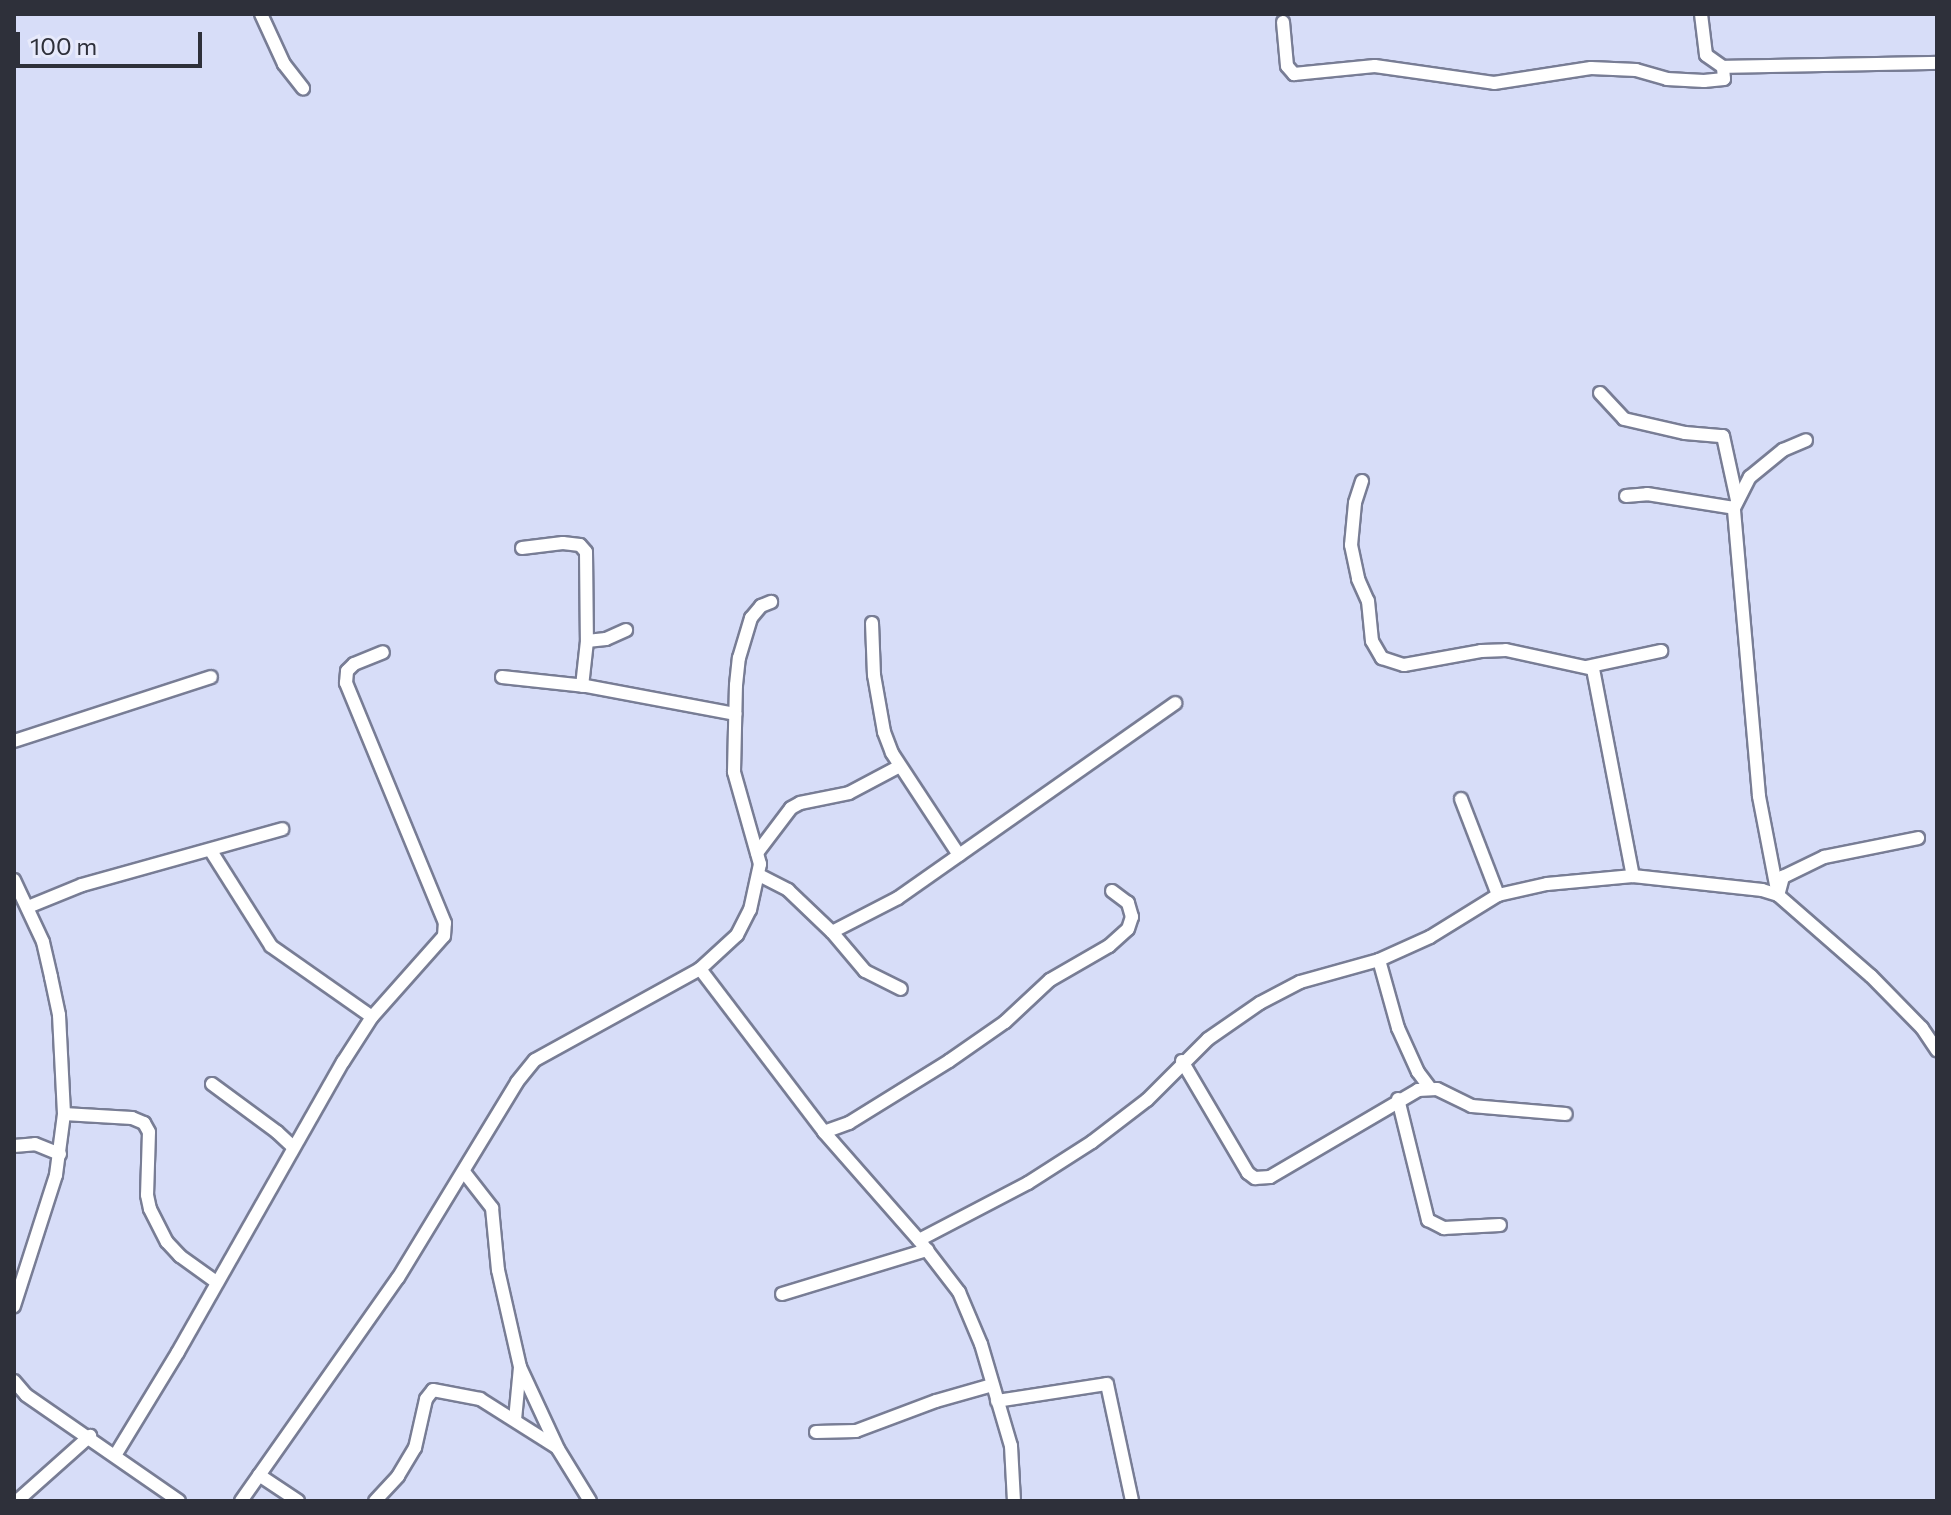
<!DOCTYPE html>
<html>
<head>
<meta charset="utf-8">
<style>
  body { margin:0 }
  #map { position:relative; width:1951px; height:1515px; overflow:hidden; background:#d7ddf8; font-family:Commissioner,sans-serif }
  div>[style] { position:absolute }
  .roads { filter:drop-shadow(2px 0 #787d95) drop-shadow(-2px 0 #787d95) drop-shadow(0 2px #787d95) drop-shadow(0 -2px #787d95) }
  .street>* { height:12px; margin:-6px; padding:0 6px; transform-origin:6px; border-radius:6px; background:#fff }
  span { translate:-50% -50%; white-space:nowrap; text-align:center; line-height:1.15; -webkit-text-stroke:7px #e7eafb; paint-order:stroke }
  .frame { position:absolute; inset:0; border:16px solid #2e303a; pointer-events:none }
  .scale { position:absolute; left:16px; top:32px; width:186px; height:36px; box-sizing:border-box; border:4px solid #2e303a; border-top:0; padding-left:10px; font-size:24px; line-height:28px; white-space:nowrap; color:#2e303a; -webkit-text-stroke:6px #e7eafb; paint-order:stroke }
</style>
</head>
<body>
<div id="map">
  <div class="roads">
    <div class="street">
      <i style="left:261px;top:14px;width:55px;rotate:65.3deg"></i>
      <i style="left:284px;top:64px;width:31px;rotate:52deg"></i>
      <i style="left:1701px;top:14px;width:41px;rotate:83deg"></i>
      <i style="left:1706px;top:55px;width:21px;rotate:35deg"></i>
      <i style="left:1723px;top:67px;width:214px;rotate:-1.1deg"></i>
      <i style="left:1283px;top:22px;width:44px;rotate:84.8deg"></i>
      <i style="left:1287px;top:66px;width:11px;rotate:49deg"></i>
      <i style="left:1294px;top:74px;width:81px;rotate:-5.6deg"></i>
      <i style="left:1375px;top:66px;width:120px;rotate:8.1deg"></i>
      <i style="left:1494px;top:83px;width:98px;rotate:-8.8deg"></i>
      <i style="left:1591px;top:68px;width:45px;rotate:2.5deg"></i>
      <i style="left:1636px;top:70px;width:32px;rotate:16deg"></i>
      <i style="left:1667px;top:79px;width:37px;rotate:3deg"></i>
      <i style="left:1704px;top:81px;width:20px;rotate:-6deg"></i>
      <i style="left:1724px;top:79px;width:12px;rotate:-95deg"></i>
      <i style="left:1600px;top:393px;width:35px;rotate:47deg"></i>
      <i style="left:1624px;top:419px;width:63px;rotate:12.9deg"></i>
      <i style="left:1685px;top:433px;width:38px;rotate:5deg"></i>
      <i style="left:1723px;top:436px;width:66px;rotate:77.7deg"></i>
      <i style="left:1362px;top:481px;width:23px;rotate:108deg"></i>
      <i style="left:1355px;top:503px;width:42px;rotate:95.4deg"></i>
      <i style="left:1351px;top:545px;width:35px;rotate:78deg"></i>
      <i style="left:1358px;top:579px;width:24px;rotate:66deg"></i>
      <i style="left:1368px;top:601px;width:40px;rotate:84.3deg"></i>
      <i style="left:1372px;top:641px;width:20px;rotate:60deg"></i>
      <i style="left:1382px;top:658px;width:23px;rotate:18deg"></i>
      <i style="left:1404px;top:665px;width:78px;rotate:-10.3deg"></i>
      <i style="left:1481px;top:651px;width:25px;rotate:-2deg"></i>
      <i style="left:1506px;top:650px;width:89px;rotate:12.3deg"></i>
      <i style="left:1593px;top:669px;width:211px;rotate:79.1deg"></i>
      <i style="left:1626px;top:496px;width:21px;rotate:-5deg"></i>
      <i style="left:1647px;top:494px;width:88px;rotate:9.1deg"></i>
      <i style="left:522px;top:548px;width:41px;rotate:-7deg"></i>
      <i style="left:563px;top:543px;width:17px;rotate:7deg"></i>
      <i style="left:580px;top:545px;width:9px;rotate:49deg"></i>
      <i style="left:586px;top:552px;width:89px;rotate:89.4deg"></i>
      <i style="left:587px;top:641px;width:45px;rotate:96.3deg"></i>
      <i style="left:872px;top:623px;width:52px;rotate:87.8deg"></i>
      <i style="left:874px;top:675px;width:58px;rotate:80deg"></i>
      <i style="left:884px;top:732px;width:22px;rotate:69deg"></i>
      <i style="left:892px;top:753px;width:122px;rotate:56.7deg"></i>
      <i style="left:587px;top:641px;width:19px;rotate:-6deg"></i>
      <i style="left:606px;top:639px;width:22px;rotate:-24deg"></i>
      <i style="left:1586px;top:667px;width:77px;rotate:-12deg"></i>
      <i style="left:502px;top:677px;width:84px;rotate:6.1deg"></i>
      <i style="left:586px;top:686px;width:152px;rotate:10.6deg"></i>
      <i style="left:14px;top:741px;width:207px;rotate:-18deg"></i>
      <i style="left:1461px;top:799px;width:103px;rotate:68.9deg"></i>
      <i style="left:211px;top:851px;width:112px;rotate:57.7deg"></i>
      <i style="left:271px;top:946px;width:123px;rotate:35.1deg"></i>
      <i style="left:757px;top:853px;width:56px;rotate:-52.9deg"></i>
      <i style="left:791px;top:808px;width:10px;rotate:-29deg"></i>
      <i style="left:800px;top:803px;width:50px;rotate:-11.5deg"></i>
      <i style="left:849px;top:793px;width:55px;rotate:-28deg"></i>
      <i style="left:759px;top:875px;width:33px;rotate:27deg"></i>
      <i style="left:788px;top:890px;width:61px;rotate:43.7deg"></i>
      <i style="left:832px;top:932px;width:51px;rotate:49.8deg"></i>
      <i style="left:865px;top:971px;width:40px;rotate:26.6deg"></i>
      <i style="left:14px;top:880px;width:68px;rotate:64.9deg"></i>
      <i style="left:43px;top:942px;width:36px;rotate:77deg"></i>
      <i style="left:51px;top:977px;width:39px;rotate:78deg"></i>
      <i style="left:59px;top:1015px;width:99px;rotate:87.1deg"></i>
      <i style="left:64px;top:1114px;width:62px;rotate:97.5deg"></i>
      <i style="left:56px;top:1175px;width:138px;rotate:107.8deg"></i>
      <i style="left:1779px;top:892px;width:16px;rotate:-75deg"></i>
      <i style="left:1783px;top:877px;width:46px;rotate:-26deg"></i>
      <i style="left:1824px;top:857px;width:96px;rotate:-11.4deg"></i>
      <i style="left:1778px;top:895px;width:101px;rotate:-100.9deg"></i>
      <i style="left:1759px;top:796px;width:289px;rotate:-95deg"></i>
      <i style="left:1734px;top:508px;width:35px;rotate:-63deg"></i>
      <i style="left:1750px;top:477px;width:43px;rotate:-39.3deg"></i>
      <i style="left:1783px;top:450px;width:25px;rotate:-23deg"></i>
      <i style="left:28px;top:907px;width:58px;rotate:-22.2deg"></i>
      <i style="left:82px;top:885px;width:208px;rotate:-15.6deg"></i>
      <i style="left:832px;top:932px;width:74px;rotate:-27.3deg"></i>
      <i style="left:898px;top:898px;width:339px;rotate:-35.1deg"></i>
      <i style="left:1379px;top:960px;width:71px;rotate:74.4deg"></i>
      <i style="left:1398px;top:1028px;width:48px;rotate:65.6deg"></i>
      <i style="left:1418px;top:1072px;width:21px;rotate:53deg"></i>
      <i style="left:700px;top:969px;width:205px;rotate:52.7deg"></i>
      <i style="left:824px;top:1132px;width:144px;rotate:48.7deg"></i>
      <i style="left:919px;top:1240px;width:66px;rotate:52.4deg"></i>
      <i style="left:959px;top:1292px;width:56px;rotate:67.1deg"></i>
      <i style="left:981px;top:1344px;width:106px;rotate:73.6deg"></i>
      <i style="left:1011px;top:1446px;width:55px;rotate:86.9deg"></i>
      <i style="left:1182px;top:1061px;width:130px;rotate:59.5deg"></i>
      <i style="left:1248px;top:1173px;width:9px;rotate:36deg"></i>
      <i style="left:1255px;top:1178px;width:15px;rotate:-4deg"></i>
      <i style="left:1270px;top:1177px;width:172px;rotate:-30.4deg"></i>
      <i style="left:1418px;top:1090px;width:19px;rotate:-3deg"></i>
      <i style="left:1437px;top:1089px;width:39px;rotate:26deg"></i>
      <i style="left:1472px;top:1106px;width:94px;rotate:4.9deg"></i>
      <i style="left:212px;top:1084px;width:81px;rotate:36.4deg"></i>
      <i style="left:277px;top:1132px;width:22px;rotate:43deg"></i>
      <i style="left:1398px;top:1099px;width:125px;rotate:76.1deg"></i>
      <i style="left:1428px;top:1220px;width:18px;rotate:27deg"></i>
      <i style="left:1444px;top:1228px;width:56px;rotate:-3.1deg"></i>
      <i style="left:64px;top:1114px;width:68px;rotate:3.4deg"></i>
      <i style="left:132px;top:1118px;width:13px;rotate:23deg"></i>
      <i style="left:144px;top:1123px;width:10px;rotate:61deg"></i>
      <i style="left:149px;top:1132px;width:63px;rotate:91.8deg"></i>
      <i style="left:147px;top:1195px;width:14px;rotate:78deg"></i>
      <i style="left:150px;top:1209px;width:37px;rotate:63deg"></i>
      <i style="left:167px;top:1242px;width:19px;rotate:47deg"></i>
      <i style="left:180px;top:1256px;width:44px;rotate:35.8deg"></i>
      <i style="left:824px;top:1132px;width:27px;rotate:-20deg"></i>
      <i style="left:849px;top:1123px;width:118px;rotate:-31.8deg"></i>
      <i style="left:949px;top:1061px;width:68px;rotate:-34.9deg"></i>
      <i style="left:1005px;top:1022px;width:62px;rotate:-43deg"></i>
      <i style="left:1050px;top:980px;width:68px;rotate:-30deg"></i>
      <i style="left:1109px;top:946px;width:25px;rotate:-42deg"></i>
      <i style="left:1128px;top:929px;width:13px;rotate:-72deg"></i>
      <i style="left:1132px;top:917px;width:15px;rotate:-106deg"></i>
      <i style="left:1128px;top:903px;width:20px;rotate:-143deg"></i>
      <i style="left:14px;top:1146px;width:21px;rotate:-5deg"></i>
      <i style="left:35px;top:1144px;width:27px;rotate:22deg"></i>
      <i style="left:464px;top:1172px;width:46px;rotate:52.1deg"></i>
      <i style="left:492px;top:1208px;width:62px;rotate:84.5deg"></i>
      <i style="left:498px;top:1270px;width:99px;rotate:77.2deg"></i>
      <i style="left:520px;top:1367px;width:90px;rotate:65.1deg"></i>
      <i style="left:558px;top:1449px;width:61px;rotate:58.4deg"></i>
      <i style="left:919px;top:1240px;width:123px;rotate:-27.6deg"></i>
      <i style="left:1028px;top:1183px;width:76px;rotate:-32.6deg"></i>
      <i style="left:1092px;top:1142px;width:69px;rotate:-37.4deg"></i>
      <i style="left:1147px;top:1100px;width:86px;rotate:-45deg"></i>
      <i style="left:1208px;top:1039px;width:63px;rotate:-34.7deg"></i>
      <i style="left:1260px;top:1003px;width:45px;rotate:-27.7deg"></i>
      <i style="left:1300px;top:982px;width:82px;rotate:-15.6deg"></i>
      <i style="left:1379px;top:960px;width:56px;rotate:-24.3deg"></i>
      <i style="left:1430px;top:937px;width:80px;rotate:-31.7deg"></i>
      <i style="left:1498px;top:895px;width:50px;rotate:-12.7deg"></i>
      <i style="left:1547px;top:884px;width:86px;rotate:-5.3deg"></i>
      <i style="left:1633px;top:876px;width:130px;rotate:6.2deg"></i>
      <i style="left:1762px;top:890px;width:17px;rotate:17deg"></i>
      <i style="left:1778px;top:895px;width:123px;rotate:41.1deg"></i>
      <i style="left:1871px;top:976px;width:73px;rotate:45.6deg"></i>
      <i style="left:1922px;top:1028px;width:27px;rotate:56deg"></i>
      <i style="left:782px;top:1294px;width:152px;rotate:-16.9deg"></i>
      <i style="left:14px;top:1381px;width:18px;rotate:49deg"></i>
      <i style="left:26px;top:1395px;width:186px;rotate:34.7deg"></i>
      <i style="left:997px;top:1401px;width:111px;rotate:-8.8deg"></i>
      <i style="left:1107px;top:1384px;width:120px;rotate:77.9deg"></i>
      <i style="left:515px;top:1420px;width:53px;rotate:-84.6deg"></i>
      <i style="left:816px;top:1432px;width:40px;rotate:-1.4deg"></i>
      <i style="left:856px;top:1431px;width:85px;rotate:-20.6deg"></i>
      <i style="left:936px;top:1401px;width:58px;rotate:-15.9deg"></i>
      <i style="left:116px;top:1454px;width:119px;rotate:-58.7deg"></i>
      <i style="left:178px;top:1352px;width:334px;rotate:-60.4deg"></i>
      <i style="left:343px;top:1062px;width:54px;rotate:-57.2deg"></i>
      <i style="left:372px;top:1017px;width:108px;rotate:-48.4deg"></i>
      <i style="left:444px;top:936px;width:13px;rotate:-86deg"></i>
      <i style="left:445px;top:923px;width:260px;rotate:-112.4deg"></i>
      <i style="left:346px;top:683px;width:12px;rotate:-85deg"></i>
      <i style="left:347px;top:671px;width:10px;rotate:-45deg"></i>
      <i style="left:354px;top:664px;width:31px;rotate:-22deg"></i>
      <i style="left:259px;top:1475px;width:47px;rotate:33.7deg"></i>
      <i style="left:17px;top:1501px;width:98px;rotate:-41.7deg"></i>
      <i style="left:241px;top:1501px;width:273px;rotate:-54.9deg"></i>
      <i style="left:398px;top:1278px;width:229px;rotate:-58.7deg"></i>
      <i style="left:517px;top:1082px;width:28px;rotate:-51deg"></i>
      <i style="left:535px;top:1060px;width:188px;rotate:-28.9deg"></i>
      <i style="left:700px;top:969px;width:50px;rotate:-42.6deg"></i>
      <i style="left:737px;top:935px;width:28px;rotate:-63deg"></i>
      <i style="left:750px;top:910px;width:47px;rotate:-77.7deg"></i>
      <i style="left:760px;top:864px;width:96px;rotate:-105.8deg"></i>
      <i style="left:734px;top:772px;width:87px;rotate:-88.7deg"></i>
      <i style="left:736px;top:685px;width:27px;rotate:-84deg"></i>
      <i style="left:739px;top:658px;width:42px;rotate:-73.3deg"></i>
      <i style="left:751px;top:618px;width:16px;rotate:-50deg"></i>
      <i style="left:761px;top:606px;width:11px;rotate:-22deg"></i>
      <i style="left:375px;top:1501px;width:34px;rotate:-47deg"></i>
      <i style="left:398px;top:1476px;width:33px;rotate:-59deg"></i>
      <i style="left:415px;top:1448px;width:50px;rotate:-77.3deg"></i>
      <i style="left:426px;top:1399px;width:11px;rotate:-52deg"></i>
      <i style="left:433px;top:1390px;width:48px;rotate:10.8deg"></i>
      <i style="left:480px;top:1399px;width:90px;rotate:32.3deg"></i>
    </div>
  </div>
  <div class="frame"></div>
  <div class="scale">100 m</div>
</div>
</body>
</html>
